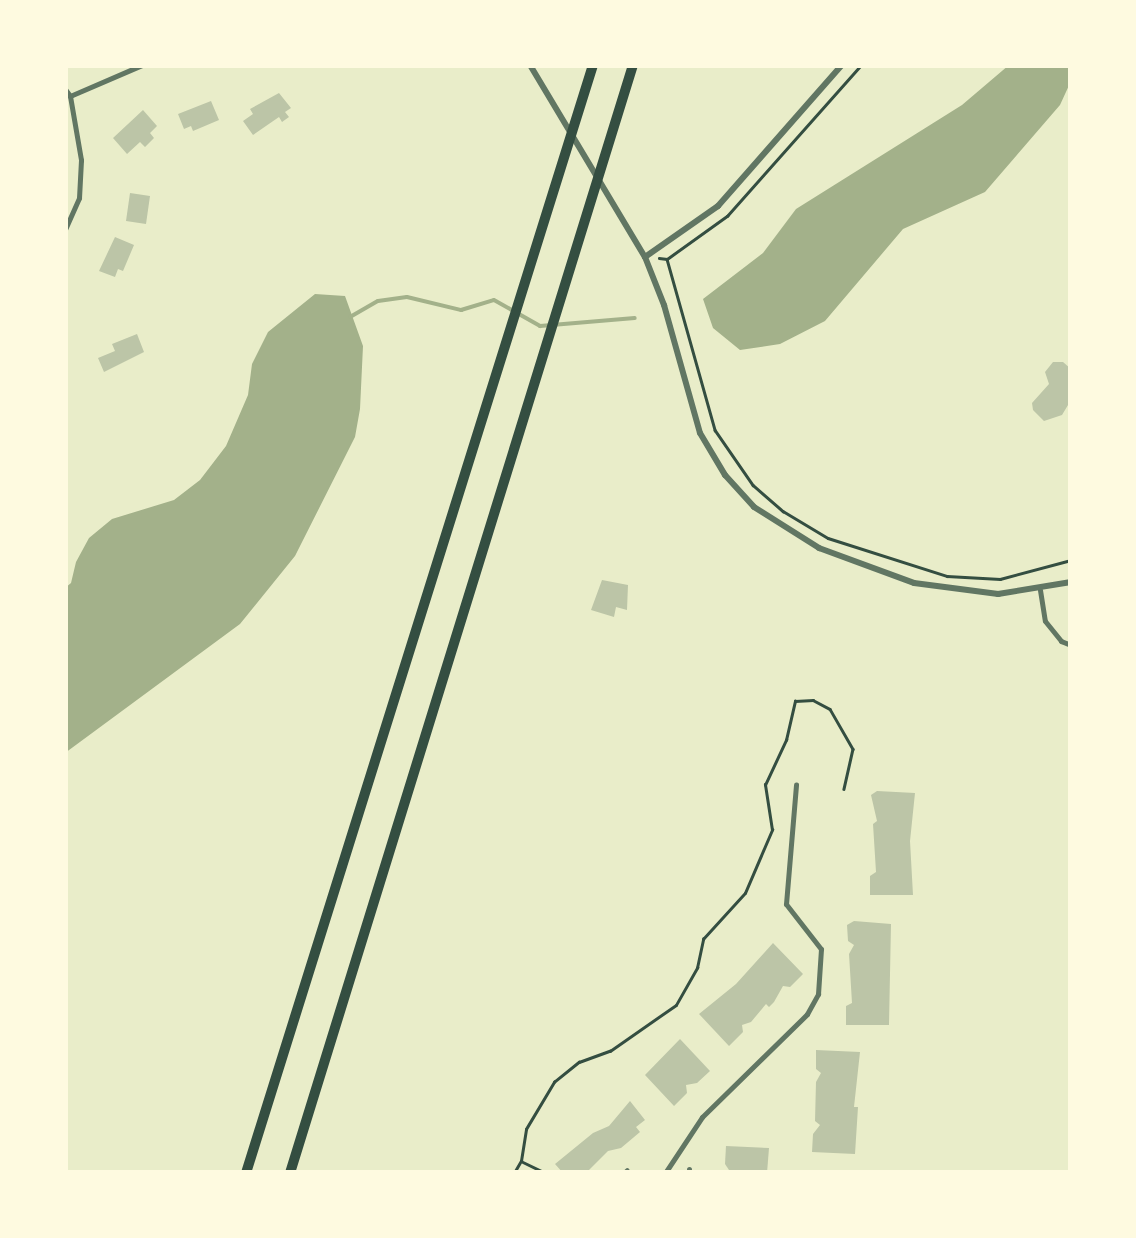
<!DOCTYPE html>
<html>
<head>
<meta charset="utf-8">
<style>
  body { margin:0 }
  #map { position:relative; width:1136px; height:1238px; overflow:hidden; background:#e9edc9; font-family:"Public Sans",sans-serif }
  div>[style] { position:absolute }
  .water>* { inset:0; background:#a3b18a }
  .stream>* { height:4px; margin:-2px; padding:0 2px; transform-origin:2px; border-radius:2px; background:#a3b18a }
  .building>* { inset:0; background:#bcc5a7 }
  .path>* { height:2.5px; margin:-1.25px; padding:0 1.25px; transform-origin:1.25px; border-radius:1.25px; background:#344e41 }
  .minor>* { height:5px; margin:-2.5px; padding:0 2.5px; transform-origin:2.5px; border-radius:2.5px; background:#617663 }
  .tertiary>* { height:6px; margin:-3px; padding:0 3px; transform-origin:3px; border-radius:3px; background:#617663 }
  .motorway>* { height:10px; margin:-5px; padding:0 5px; transform-origin:5px; border-radius:5px; background:#344e41 }
  span { translate:-50% -50%; white-space:nowrap; text-align:center; line-height:1.15; -webkit-text-stroke:8px #fefae0; paint-order:stroke }
  .frame { position:absolute; inset:0; border:68px solid #fefae0; pointer-events:none }
</style>
</head>
<body>
<div id="map">
  <div class="water">
    <i style="clip-path:polygon(1009px 65px,1071px 65px,1071px 81px,1060px 105px,985px 192px,903px 229px,825px 321px,780px 344px,740px 350px,713px 328px,703px 299px,763px 253px,796px 209px,962px 105px)"></i>
    <i style="clip-path:polygon(315px 294px,345px 296px,363px 346px,360px 409px,355px 437px,295px 556px,240px 624px,65px 753px,65px 588px,71px 583px,76px 562px,89px 538px,112px 519px,174px 500px,200px 480px,226px 446px,248px 395px,252px 364px,268px 332px)"></i>
  </div>
  <div class="stream">
    <i style="left:350px;top:317px;width:32px;rotate:-30deg"></i>
    <i style="left:378px;top:301px;width:29px;rotate:-8deg"></i>
    <i style="left:407px;top:297px;width:56px;rotate:13.5deg"></i>
    <i style="left:461px;top:310px;width:34px;rotate:-17deg"></i>
    <i style="left:494px;top:300px;width:53px;rotate:29.5deg"></i>
    <i style="left:540px;top:326px;width:95px;rotate:-4.8deg"></i>
  </div>
  <div class="building">
    <i style="clip-path:polygon(279px 93px,291px 108px,285px 112px,289px 117px,282px 122px,279px 117px,253px 135px,243px 121px,253px 114px,250px 109px)"></i>
    <i style="clip-path:polygon(211px 101px,219px 120px,193px 131px,191px 126px,184px 129px,178px 114px)"></i>
    <i style="clip-path:polygon(143px 110px,157px 126px,150px 133px,154px 138px,145px 147px,140px 142px,127px 154px,113px 138px)"></i>
    <i style="clip-path:polygon(130px 193px,150px 196px,146px 224px,126px 221px)"></i>
    <i style="clip-path:polygon(115px 237px,134px 245px,123px 271px,118px 269px,115px 277px,99px 271px)"></i>
    <i style="clip-path:polygon(137px 334px,144px 352px,104px 372px,98px 358px,115px 351px,112px 344px)"></i>
    <i style="clip-path:polygon(1053px 362px,1063px 362px,1071px 369px,1071px 400px,1062px 415px,1044px 421px,1033px 410px,1032px 403px,1049px 384px,1045px 372px)"></i>
    <i style="clip-path:polygon(602px 580px,628px 585px,627px 610px,616px 607px,614px 617px,591px 610px)"></i>
    <i style="clip-path:polygon(877px 791px,915px 793px,910px 841px,913px 895px,870px 895px,870px 876px,876px 872px,873px 824px,877px 821px,871px 795px)"></i>
    <i style="clip-path:polygon(854px 921px,891px 924px,889px 1025px,846px 1025px,846px 1006px,852px 1003px,849px 954px,854px 945px,848px 941px,847px 925px)"></i>
    <i style="clip-path:polygon(773px 943px,803px 974px,790px 987px,783px 986px,774px 1002px,769px 1007px,766px 1004px,751px 1022px,742px 1025px,743px 1032px,729px 1046px,699px 1014px,736px 984px)"></i>
    <i style="clip-path:polygon(680px 1039px,710px 1071px,697px 1083px,686px 1085px,687px 1093px,674px 1106px,645px 1075px)"></i>
    <i style="clip-path:polygon(816px 1050px,860px 1052px,854px 1107px,858px 1107px,855px 1154px,812px 1152px,813px 1134px,820px 1125px,815px 1121px,816px 1082px,821px 1073px,816px 1069px)"></i>
    <i style="clip-path:polygon(630px 1101px,645px 1120px,636px 1127px,640px 1132px,621px 1148px,608px 1151px,586px 1173px,563px 1173px,555px 1164px,593px 1133px,609px 1126px)"></i>
    <i style="clip-path:polygon(726px 1146px,769px 1148px,767px 1173px,731px 1173px,725px 1164px)"></i>
  </div>
  <div class="path">
    <i style="left:659px;top:258px;width:8px;rotate:7deg"></i>
    <i style="left:667px;top:259px;width:74px;rotate:-35.6deg"></i>
    <i style="left:727px;top:216px;width:202px;rotate:-48.4deg"></i>
    <i style="left:667px;top:259px;width:178px;rotate:74.3deg"></i>
    <i style="left:715px;top:430px;width:67px;rotate:55.4deg"></i>
    <i style="left:753px;top:485px;width:40px;rotate:41deg"></i>
    <i style="left:783px;top:511px;width:52px;rotate:31deg"></i>
    <i style="left:828px;top:538px;width:125px;rotate:17.7deg"></i>
    <i style="left:947px;top:576px;width:53px;rotate:3.2deg"></i>
    <i style="left:1000px;top:579px;width:73px;rotate:-15deg"></i>
    <i style="left:523px;top:1162px;width:25px;rotate:26deg"></i>
    <i style="left:514px;top:1173px;width:14px;rotate:-60deg"></i>
    <i style="left:521px;top:1161px;width:32px;rotate:-81deg"></i>
    <i style="left:526px;top:1129px;width:55px;rotate:-59.2deg"></i>
    <i style="left:554px;top:1082px;width:32px;rotate:-39deg"></i>
    <i style="left:579px;top:1062px;width:33px;rotate:-20deg"></i>
    <i style="left:610px;top:1051px;width:80px;rotate:-34.9deg"></i>
    <i style="left:676px;top:1005px;width:43px;rotate:-60.4deg"></i>
    <i style="left:697px;top:968px;width:30px;rotate:-78deg"></i>
    <i style="left:703px;top:939px;width:62px;rotate:-47.6deg"></i>
    <i style="left:745px;top:893px;width:69px;rotate:-66.8deg"></i>
    <i style="left:772px;top:830px;width:46px;rotate:-98.8deg"></i>
    <i style="left:765px;top:785px;width:50px;rotate:-65deg"></i>
    <i style="left:786px;top:740px;width:40px;rotate:-77deg"></i>
    <i style="left:795px;top:701px;width:18px;rotate:-3deg"></i>
    <i style="left:813px;top:700px;width:19px;rotate:28deg"></i>
    <i style="left:830px;top:709px;width:46px;rotate:60.1deg"></i>
    <i style="left:853px;top:749px;width:41px;rotate:102.7deg"></i>
  </div>
  <div class="minor">
    <i style="left:65px;top:89px;width:9px;rotate:54deg"></i>
    <i style="left:70px;top:96px;width:65px;rotate:80.2deg"></i>
    <i style="left:81px;top:160px;width:38px;rotate:93deg"></i>
    <i style="left:79px;top:198px;width:35px;rotate:114deg"></i>
    <i style="left:70px;top:96px;width:78px;rotate:-23.3deg"></i>
    <i style="left:1040px;top:590px;width:31px;rotate:81deg"></i>
    <i style="left:1045px;top:621px;width:26px;rotate:51deg"></i>
    <i style="left:1061px;top:641px;width:11px;rotate:22deg"></i>
    <i style="left:624px;top:1173px;width:4px;rotate:-45deg"></i>
    <i style="left:665px;top:1173px;width:67px;rotate:-56.5deg"></i>
    <i style="left:702px;top:1117px;width:147px;rotate:-44.4deg"></i>
    <i style="left:807px;top:1014px;width:23px;rotate:-61deg"></i>
    <i style="left:818px;top:994px;width:45px;rotate:-86.2deg"></i>
    <i style="left:821px;top:949px;width:57px;rotate:-127.9deg"></i>
    <i style="left:786px;top:904px;width:120px;rotate:-85.2deg"></i>
    <i style="left:689px;top:1173px;width:4px;rotate:-90deg"></i>
  </div>
  <div class="tertiary">
    <i style="left:530px;top:65px;width:224px;rotate:59.1deg"></i>
    <i style="left:645px;top:257px;width:52px;rotate:68.4deg"></i>
    <i style="left:664px;top:305px;width:133px;rotate:74.3deg"></i>
    <i style="left:700px;top:433px;width:49px;rotate:59.2deg"></i>
    <i style="left:725px;top:475px;width:43px;rotate:47.8deg"></i>
    <i style="left:754px;top:507px;width:77px;rotate:32.2deg"></i>
    <i style="left:819px;top:548px;width:101px;rotate:20.2deg"></i>
    <i style="left:914px;top:583px;width:85px;rotate:7.5deg"></i>
    <i style="left:998px;top:594px;width:74px;rotate:-9.3deg"></i>
    <i style="left:645px;top:257px;width:89px;rotate:-34.9deg"></i>
    <i style="left:718px;top:206px;width:188px;rotate:-48.7deg"></i>
  </div>
  <div class="motorway">
    <i style="left:246px;top:1173px;width:1161px;rotate:-72.61deg"></i>
    <i style="left:290px;top:1173px;width:1160px;rotate:-72.8deg"></i>
  </div>
  <div class="frame"></div>
</div>
</body>
</html>
